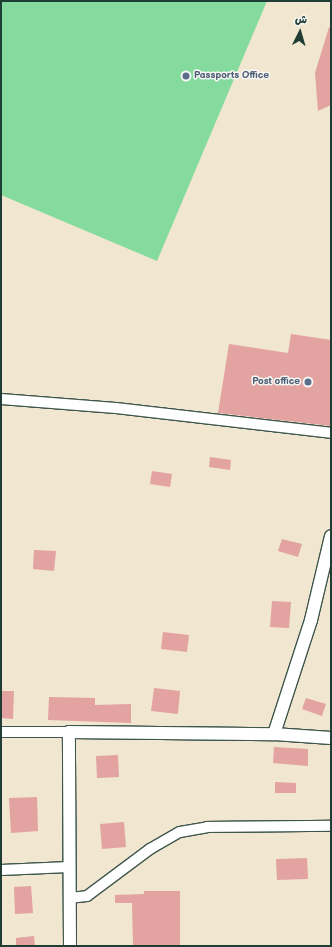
<!DOCTYPE html>
<html>
<head>
<meta charset="utf-8">
<style>
  body { margin:0 }
  #map { position:relative; width:332px; height:947px; overflow:hidden; background:#f1e6cf; font-family:"Balsamiq Sans","Playpen Sans Arabic",sans-serif }
  div>[style] { position:absolute }
  .green>* { inset:0; background:#85db9e }
  .building>* { inset:0; background:#e3a3a1 }
  .roads { filter:drop-shadow(1px 0 #3e564b) drop-shadow(-1px 0 #3e564b) drop-shadow(0 1px #3e564b) drop-shadow(0 -1px #3e564b) }
  .minor>* { height:10px; margin:-5px; padding:0 5px; transform-origin:5px; border-radius:5px; background:#fff }
  .tertiary>* { height:12px; margin:-6px; padding:0 6px; transform-origin:6px; border-radius:6px; background:#fff }
  .dots>* { width:11px; height:11px; translate:-50% -50%; box-sizing:border-box; border:2px solid #f6f6f2; border-radius:50% }
  span { translate:-50% -50%; white-space:nowrap; text-align:center; line-height:1.15; -webkit-text-stroke:3px #f6f6f2; paint-order:stroke }
  .service-label { font-size:10px; color:#4e5e75; font-weight:700 }
  .left { translate:0 -50%; text-align:left }
  .right { translate:-100% -50%; text-align:right }
  .frame { position:absolute; inset:0; border:2px solid #1f3d34; pointer-events:none }
  .north { position:absolute; left:280px; top:12px; width:40px; height:40px; -webkit-text-stroke:3px #f6f6f2; paint-order:stroke; rotate:5deg; font-size:11px; font-weight:700; line-height:16px; text-align:center; color:#1f3d34 }
  .north::after { content:''; display:block; margin:auto; width:14px; height:18px; background:#1f3d34; clip-path:polygon(50% 0,100% 100%,50% 72%,0 100%) }
</style>
</head>
<body>
<div id="map">
  <div class="green">
    <i style="clip-path:polygon(1px 1px,267px 1px,157px 261px,1px 195px)"></i>
  </div>
  <div class="building">
    <i style="clip-path:polygon(329px 27px,331px 27px,331px 105px,318px 111px,315px 73px)"></i>
    <i style="clip-path:polygon(291px 334px,331px 340px,331px 426px,218px 413px,229px 344px,288px 353px)"></i>
    <i style="clip-path:polygon(210px 457px,231px 460px,230px 470px,209px 467px)"></i>
    <i style="clip-path:polygon(152px 471px,172px 474px,170px 487px,150px 484px)"></i>
    <i style="clip-path:polygon(282px 539px,302px 544px,298px 557px,278px 551px)"></i>
    <i style="clip-path:polygon(34px 550px,56px 551px,54px 571px,33px 569px)"></i>
    <i style="clip-path:polygon(272px 601px,291px 602px,289px 628px,270px 627px)"></i>
    <i style="clip-path:polygon(163px 632px,189px 635px,187px 652px,161px 649px)"></i>
    <i style="clip-path:polygon(154px 688px,180px 691px,178px 714px,151px 711px)"></i>
    <i style="clip-path:polygon(1px 691px,14px 691px,13px 719px,1px 718px)"></i>
    <i style="clip-path:polygon(49px 697px,95px 698px,95px 705px,131px 704px,131px 723px,48px 720px)"></i>
    <i style="clip-path:polygon(306px 698px,326px 704px,322px 716px,302px 709px)"></i>
    <i style="clip-path:polygon(274px 747px,308px 749px,308px 766px,273px 763px)"></i>
    <i style="clip-path:polygon(118px 755px,119px 777px,97px 778px,96px 756px)"></i>
    <i style="clip-path:polygon(275px 782px,296px 783px,296px 793px,275px 793px)"></i>
    <i style="clip-path:polygon(37px 797px,38px 831px,11px 833px,9px 798px)"></i>
    <i style="clip-path:polygon(124px 822px,126px 847px,102px 849px,100px 824px)"></i>
    <i style="clip-path:polygon(307px 858px,308px 879px,277px 880px,276px 859px)"></i>
    <i style="clip-path:polygon(31px 886px,33px 913px,15px 914px,14px 887px)"></i>
    <i style="clip-path:polygon(144px 891px,180px 891px,180px 946px,133px 946px,132px 903px,115px 903px,115px 895px,144px 894px)"></i>
    <i style="clip-path:polygon(34px 936px,35px 946px,16px 946px,16px 938px)"></i>
  </div>
  <div class="roads">
    <div class="minor">
      <i style="left:1px;top:399px;width:115px;rotate:4.5deg"></i>
      <i style="left:116px;top:408px;width:216px;rotate:6.6deg"></i>
      <i style="left:1px;top:732px;width:68px"></i>
      <i style="left:1px;top:870px;width:68px;rotate:-2.5deg"></i>
      <i style="left:69px;top:898px;width:18px;rotate:-6deg"></i>
      <i style="left:87px;top:896px;width:79px;rotate:-36.7deg"></i>
      <i style="left:150px;top:849px;width:34px;rotate:-30deg"></i>
      <i style="left:180px;top:832px;width:27px;rotate:-10deg"></i>
      <i style="left:207px;top:827px;width:124px;rotate:-0.5deg"></i>
    </div>
    <div class="tertiary">
      <i style="left:274px;top:734px;width:120px;rotate:-72deg"></i>
      <i style="left:311px;top:620px;width:86px;rotate:-76.6deg"></i>
      <i style="left:70px;top:946px;width:214px;rotate:-90.3deg"></i>
      <i style="left:69px;top:732px;width:205px;rotate:0.6deg"></i>
      <i style="left:274px;top:734px;width:57px;rotate:4deg"></i>
    </div>
  </div>
  <div class="dots">
    <i style="left:186px;top:76px;background:#5c6f8a"></i>
    <i style="left:308px;top:382px;background:#5c6f8a"></i>
  </div>
  <div class="service-label">
    <span class="left" style="left:194px;top:76px">Passports Office</span>
    <span class="right" style="left:300px;top:382px">Post office</span>
  </div>
  <div class="frame"></div>
  <div class="north">ش</div>
</div>
</body>
</html>
